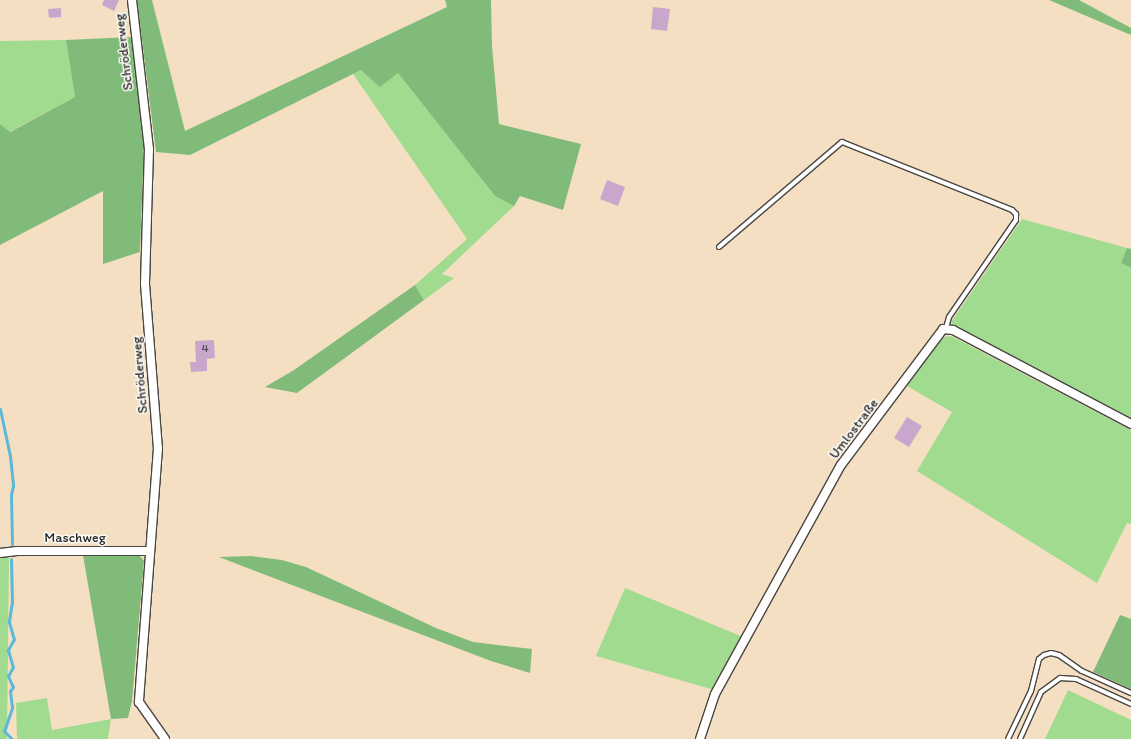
<!DOCTYPE html>
<html>
<head>
<meta charset="utf-8">
<style>
  body { margin:0 }
  #map { position:relative; width:1131px; height:739px; overflow:hidden; background:#f4dfc3; font-family:Itim,sans-serif }
  div>[style] { position:absolute }
  .green>* { inset:0; background:#a0db8f }
  .forest>* { inset:0; background:#80bb7a }
  .stream>* { height:3px; margin:-1.5px; padding:0 1.5px; transform-origin:1.5px; border-radius:1.5px; background:#5bb8d9 }
  .building>* { inset:0; background:#c9a7cc }
  .roads { filter:drop-shadow(1px 0 #494642) drop-shadow(-1px 0 #494642) drop-shadow(0 1px #494642) drop-shadow(0 -1px #494642) }
  .lane>* { height:4px; margin:-2px; padding:0 2px; transform-origin:2px; border-radius:2px; background:#fff }
  .street>* { height:8px; margin:-4px; padding:0 4px; transform-origin:4px; border-radius:4px; background:#fff }
  span { translate:-50% -50%; white-space:nowrap; text-align:center; line-height:1.15; -webkit-text-stroke:3px #fdfcf7; paint-order:stroke }
  .number-label { font-size:12px; color:#524a53 }
  .number-label span { -webkit-text-stroke-width:0 }
  .street-label { font-size:14px; color:#2b2b2b }
</style>
</head>
<body>
<div id="map">
  <div class="green">
    <i style="clip-path:polygon(66px 40px,75px 97px,9px 132px,0 124px,0 41px)"></i>
    <i style="clip-path:polygon(361px 70px,398px 73px,495px 196px,514px 206px,442px 274px,454px 278px,424px 300px,415px 285px,467px 239px,353px 74px)"></i>
    <i style="clip-path:polygon(1022px 219px,1127px 248px,1121px 263px,1131px 268px,1131px 419px,953px 326px,951px 322px)"></i>
    <i style="clip-path:polygon(951px 336px,1131px 430px,1131px 524px,1127px 523px,1097px 583px,917px 471px,952px 412px,907px 386px,939px 342px,944px 337px)"></i>
    <i style="clip-path:polygon(9px 555px,7px 739px,0 739px,0 557px)"></i>
    <i style="clip-path:polygon(625px 588px,743px 637px,716px 687px,711px 689px,596px 656px)"></i>
    <i style="clip-path:polygon(1068px 690px,1131px 720px,1131px 739px,1045px 739px)"></i>
    <i style="clip-path:polygon(47px 698px,52px 730px,111px 719px,108px 739px,17px 739px,16px 703px)"></i>
  </div>
  <div class="forest">
    <i style="clip-path:polygon(137px 0,152px 0,185px 131px,447px 7px,445px 0,491px 0,492px 46px,499px 124px,581px 144px,563px 210px,520px 196px,514px 206px,495px 196px,398px 73px,380px 87px,361px 70px,190px 155px,156px 152px)"></i>
    <i style="clip-path:polygon(1049px 0,1079px 0,1131px 28px,1131px 35px)"></i>
    <i style="clip-path:polygon(132px 37px,144px 147px,140px 252px,103px 264px,103px 191px,0 245px,0 124px,10px 132px,75px 97px,66px 40px)"></i>
    <i style="clip-path:polygon(1127px 248px,1131px 249px,1131px 268px,1121px 263px)"></i>
    <i style="clip-path:polygon(415px 285px,424px 300px,297px 393px,265px 387px,294px 370px)"></i>
    <i style="clip-path:polygon(83px 555px,140px 556px,144px 561px,132px 701px,128px 718px,111px 719px)"></i>
    <i style="clip-path:polygon(251px 556px,282px 560px,306px 567px,436px 628px,473px 642px,532px 649px,530px 673px,491px 661px,219px 557px)"></i>
    <i style="clip-path:polygon(1120px 615px,1131px 619px,1131px 689px,1093px 672px)"></i>
  </div>
  <div class="stream">
    <i style="left:0;top:409px;width:48px;rotate:78deg"></i>
    <i style="left:10px;top:456px;width:30px;rotate:84deg"></i>
    <i style="left:13px;top:486px;width:9px;rotate:103deg"></i>
    <i style="left:11px;top:495px;width:49px;rotate:88.8deg"></i>
    <i style="left:11px;top:559px;width:43px;rotate:88.7deg"></i>
    <i style="left:12px;top:602px;width:20px;rotate:99deg"></i>
    <i style="left:9px;top:622px;width:18px;rotate:74deg"></i>
    <i style="left:14px;top:639px;width:13px;rotate:119deg"></i>
    <i style="left:8px;top:650px;width:18px;rotate:74deg"></i>
    <i style="left:13px;top:667px;width:10px;rotate:119deg"></i>
    <i style="left:8px;top:676px;width:12px;rotate:66deg"></i>
    <i style="left:13px;top:687px;width:5px;rotate:127deg"></i>
    <i style="left:10px;top:691px;width:17px;rotate:83deg"></i>
    <i style="left:12px;top:708px;width:24px;rotate:109deg"></i>
    <i style="left:4px;top:731px;width:11px;rotate:45deg"></i>
  </div>
  <div class="building">
    <i style="clip-path:polygon(104px 0,119px 0,114px 11px,102px 5px)"></i>
    <i style="clip-path:polygon(653px 7px,670px 9px,667px 31px,651px 29px)"></i>
    <i style="clip-path:polygon(61px 8px,61px 17px,49px 18px,48px 9px)"></i>
    <i style="clip-path:polygon(607px 180px,625px 187px,618px 206px,600px 199px)"></i>
    <i style="clip-path:polygon(214px 340px,215px 358px,207px 359px,207px 371px,191px 372px,190px 362px,196px 362px,195px 341px)"></i>
    <i style="clip-path:polygon(907px 417px,922px 426px,909px 447px,894px 438px)"></i>
  </div>
  <div class="roads">
    <div class="lane">
      <i style="left:719px;top:247px;width:162px;rotate:-40.5deg"></i>
      <i style="left:842px;top:142px;width:183px;rotate:21.8deg"></i>
      <i style="left:1012px;top:210px;width:6px;rotate:45deg"></i>
      <i style="left:1016px;top:214px;width:6px;rotate:90deg"></i>
      <i style="left:1016px;top:220px;width:118px;rotate:124.6deg"></i>
      <i style="left:949px;top:317px;width:11px;rotate:105deg"></i>
      <i style="left:1008px;top:739px;width:53px;rotate:-64.4deg"></i>
      <i style="left:1031px;top:691px;width:33px;rotate:-76deg"></i>
      <i style="left:1039px;top:659px;width:6px;rotate:-39deg"></i>
      <i style="left:1044px;top:655px;width:7px;rotate:-16deg"></i>
      <i style="left:1051px;top:653px;width:8px;rotate:14deg"></i>
      <i style="left:1059px;top:655px;width:28px;rotate:35deg"></i>
      <i style="left:1082px;top:671px;width:54px;rotate:24.2deg"></i>
      <i style="left:1020px;top:739px;width:51px;rotate:-65.9deg"></i>
      <i style="left:1041px;top:692px;width:24px;rotate:-36deg"></i>
      <i style="left:1060px;top:678px;width:16px;rotate:4deg"></i>
      <i style="left:1076px;top:679px;width:60px;rotate:24.4deg"></i>
    </div>
    <div class="street">
      <i style="left:132px;top:0;width:150px;rotate:83.5deg"></i>
      <i style="left:149px;top:149px;width:135px;rotate:91.7deg"></i>
      <i style="left:145px;top:284px;width:165px;rotate:85.5deg"></i>
      <i style="left:158px;top:448px;width:255px;rotate:94.3deg"></i>
      <i style="left:139px;top:702px;width:45px;rotate:54.9deg"></i>
      <i style="left:0;top:553px;width:17px;rotate:-7deg"></i>
      <i style="left:17px;top:551px;width:132px"></i>
      <i style="left:700px;top:739px;width:47px;rotate:-71.6deg"></i>
      <i style="left:715px;top:694px;width:261px;rotate:-61.2deg"></i>
      <i style="left:841px;top:465px;width:170px;rotate:-53.1deg"></i>
      <i style="left:943px;top:329px;width:10px;rotate:6deg"></i>
      <i style="left:953px;top:330px;width:201px;rotate:27.8deg"></i>
    </div>
  </div>
  <div class="number-label">
    <span style="left:205px;top:349px">4</span>
  </div>
  <div class="street-label">
    <span style="left:124px;top:52px;rotate:-97deg">Schröderweg</span>
    <span style="left:140px;top:375px;rotate:-95deg">Schröderweg</span>
    <span style="left:854px;top:429px;rotate:-53deg">Umlostraße</span>
    <span style="left:75px;top:538px">Maschweg</span>
  </div>
</div>
</body>
</html>
